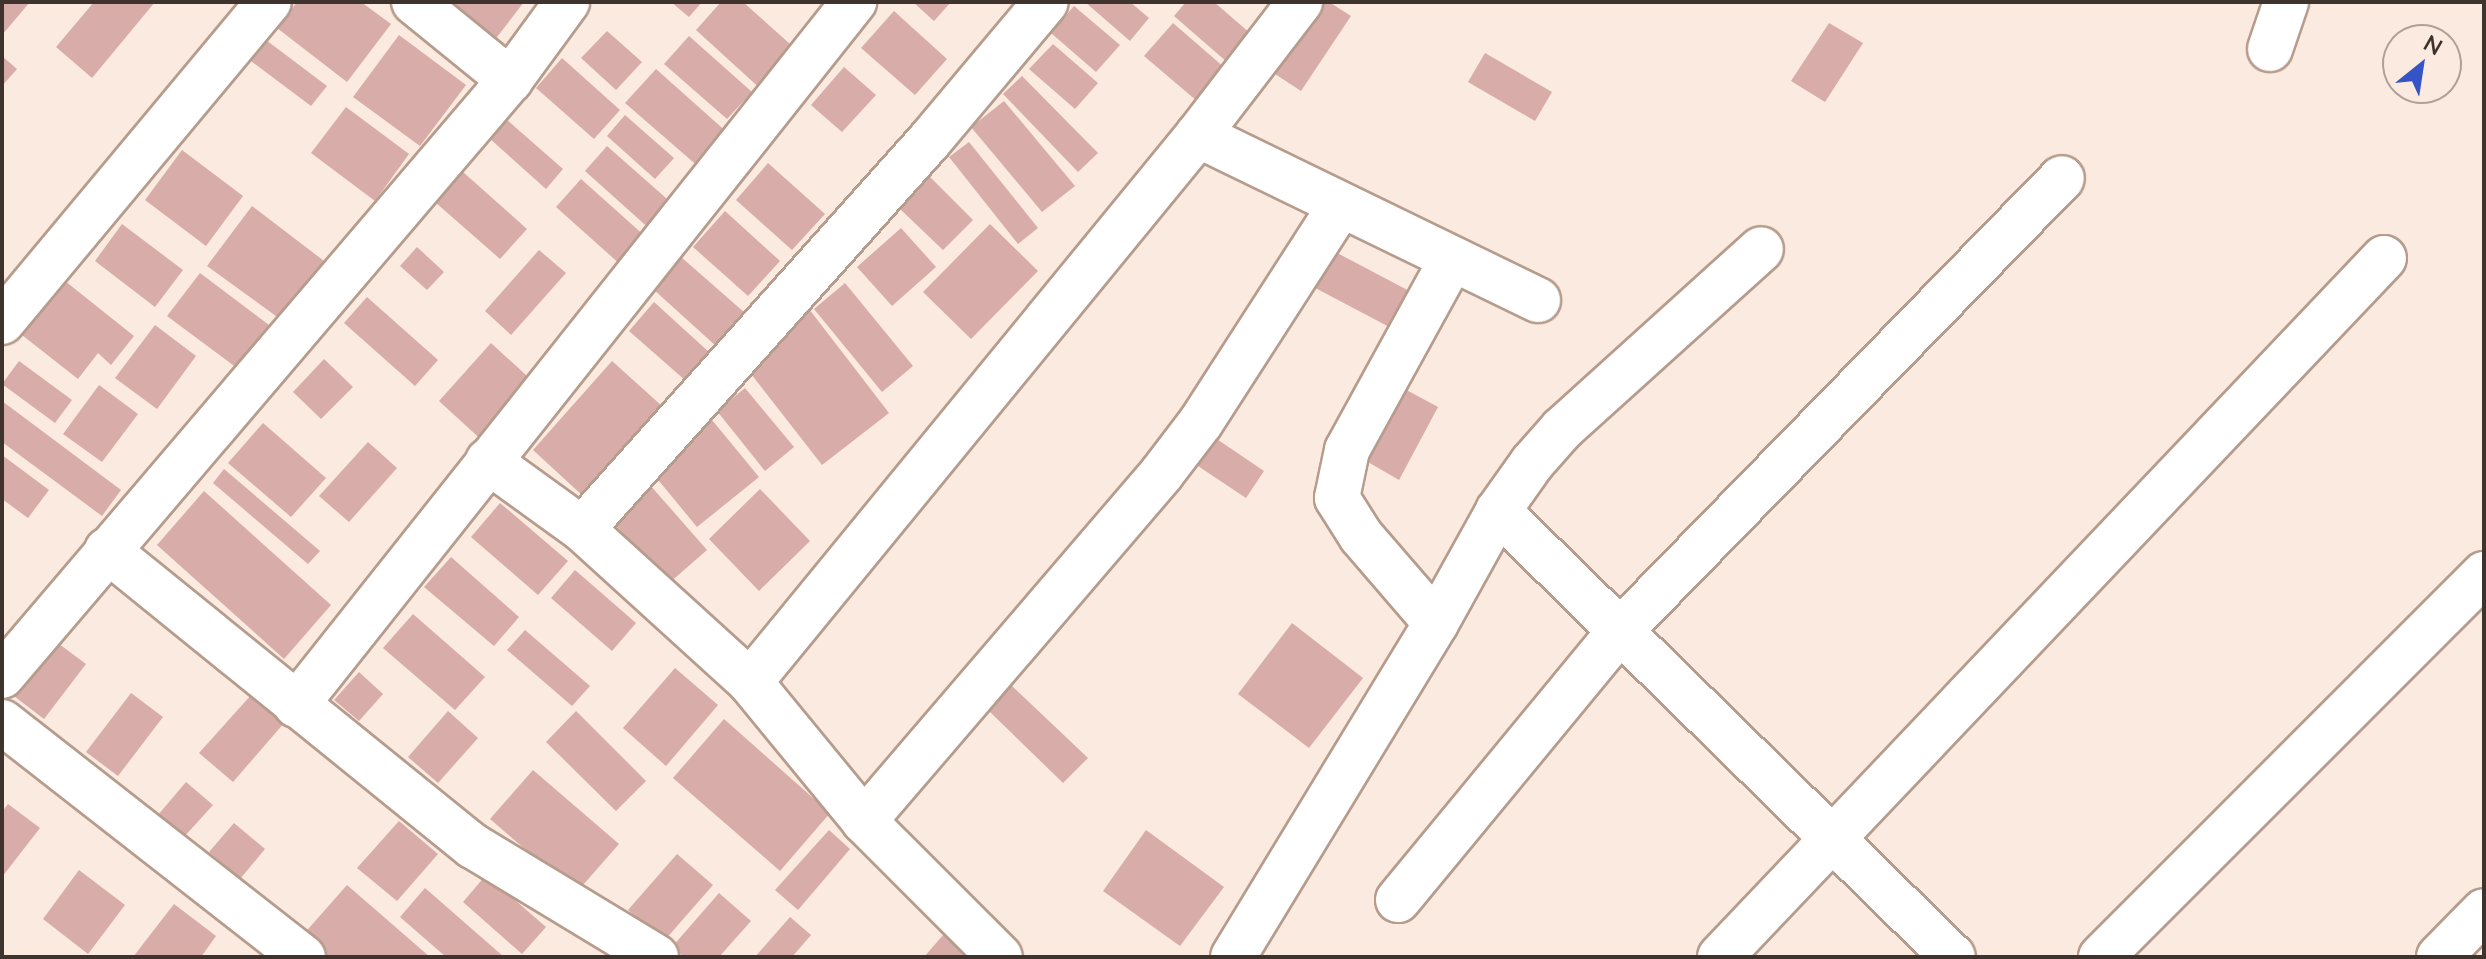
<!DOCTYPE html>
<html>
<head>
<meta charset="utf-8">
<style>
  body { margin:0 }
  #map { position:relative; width:2486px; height:959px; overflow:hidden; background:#fbeae0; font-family:Lato,sans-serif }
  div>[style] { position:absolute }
  .building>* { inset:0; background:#d8aca8 }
  .roads { filter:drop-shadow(2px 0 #b69c8c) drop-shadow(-2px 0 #b69c8c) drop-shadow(0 2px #b69c8c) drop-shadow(0 -2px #b69c8c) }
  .street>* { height:44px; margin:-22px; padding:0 22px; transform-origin:22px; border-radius:22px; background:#fff }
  span { translate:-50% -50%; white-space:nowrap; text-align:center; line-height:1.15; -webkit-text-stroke:6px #fbeae0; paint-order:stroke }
  .frame { position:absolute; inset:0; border:4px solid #3e332d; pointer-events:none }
  .north { position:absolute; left:2382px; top:24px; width:80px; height:80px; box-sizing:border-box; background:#fbeae0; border:2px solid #afa198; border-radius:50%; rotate:30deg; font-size:22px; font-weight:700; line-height:32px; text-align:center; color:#3e332d }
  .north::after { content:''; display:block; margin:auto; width:28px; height:36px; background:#3554c5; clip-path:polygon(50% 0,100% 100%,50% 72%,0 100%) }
</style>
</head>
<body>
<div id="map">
  <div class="building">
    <i style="clip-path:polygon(2px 2px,30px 2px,2px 35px)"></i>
    <i style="clip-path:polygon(94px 2px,155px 2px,92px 78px,56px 47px)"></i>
    <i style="clip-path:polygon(297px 2px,361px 2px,391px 24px,347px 82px,277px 28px)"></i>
    <i style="clip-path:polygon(442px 2px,524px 2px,494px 41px)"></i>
    <i style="clip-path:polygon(671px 2px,702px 2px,689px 17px)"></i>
    <i style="clip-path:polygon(721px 2px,743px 2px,799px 52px,764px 92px,696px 30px)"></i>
    <i style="clip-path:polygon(913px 2px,951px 2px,934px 21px)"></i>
    <i style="clip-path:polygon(1085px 2px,1130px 2px,1149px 18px,1130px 41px)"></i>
    <i style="clip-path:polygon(1186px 2px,1214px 2px,1251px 34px,1227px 62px,1174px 16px)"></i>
    <i style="clip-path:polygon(1313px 2px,1329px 2px,1351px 16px,1301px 91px,1269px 70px)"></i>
    <i style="clip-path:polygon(1074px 6px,1120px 45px,1096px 72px,1051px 33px)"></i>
    <i style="clip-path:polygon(894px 11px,947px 59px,915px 95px,861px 48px)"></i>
    <i style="clip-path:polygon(1173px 23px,1233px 75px,1204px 107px,1144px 56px)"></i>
    <i style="clip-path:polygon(1829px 23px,1863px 43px,1825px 102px,1791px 81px)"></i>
    <i style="clip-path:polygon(607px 31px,642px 62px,616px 90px,581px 58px)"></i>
    <i style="clip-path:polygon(399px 35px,466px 85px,420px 146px,353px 97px)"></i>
    <i style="clip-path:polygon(689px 36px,752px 92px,727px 119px,664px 64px)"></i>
    <i style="clip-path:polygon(266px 40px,327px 86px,311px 106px,251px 61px)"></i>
    <i style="clip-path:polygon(1053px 44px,1098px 83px,1075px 109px,1029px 69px)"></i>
    <i style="clip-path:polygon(1485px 53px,1552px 92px,1535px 121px,1468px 82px)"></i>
    <i style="clip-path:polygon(2px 56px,17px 69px,2px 86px)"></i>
    <i style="clip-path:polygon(562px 58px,620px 110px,594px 139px,536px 88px)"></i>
    <i style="clip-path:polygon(844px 67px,876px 95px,842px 132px,811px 105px)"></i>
    <i style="clip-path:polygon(656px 69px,730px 135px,700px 168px,625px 103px)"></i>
    <i style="clip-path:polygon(1022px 76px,1098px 153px,1078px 172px,1003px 94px)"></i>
    <i style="clip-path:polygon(1004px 101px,1075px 186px,1042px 212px,971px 127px)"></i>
    <i style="clip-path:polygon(346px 107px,409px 154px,375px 201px,311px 153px)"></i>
    <i style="clip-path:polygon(625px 115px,674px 158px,655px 179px,607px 136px)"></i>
    <i style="clip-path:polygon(506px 119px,563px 169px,546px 189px,489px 138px)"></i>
    <i style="clip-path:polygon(969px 142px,1038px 228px,1018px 244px,949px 157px)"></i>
    <i style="clip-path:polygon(607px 146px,675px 206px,652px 231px,585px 171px)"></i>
    <i style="clip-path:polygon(182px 150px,243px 196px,206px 246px,145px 200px)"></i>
    <i style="clip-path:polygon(768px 163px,825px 214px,792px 250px,736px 200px)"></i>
    <i style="clip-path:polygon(463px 172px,527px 229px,500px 259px,435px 202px)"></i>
    <i style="clip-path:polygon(930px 177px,973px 220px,943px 250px,899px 208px)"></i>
    <i style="clip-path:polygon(581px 179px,656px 246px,631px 274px,556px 207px)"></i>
    <i style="clip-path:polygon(252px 206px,324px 261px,280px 319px,207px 266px)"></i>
    <i style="clip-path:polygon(725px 211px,780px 261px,748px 296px,693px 247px)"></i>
    <i style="clip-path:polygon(122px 224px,183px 270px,155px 307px,95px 261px)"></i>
    <i style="clip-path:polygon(990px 224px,1038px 271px,971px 339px,923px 292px)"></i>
    <i style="clip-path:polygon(901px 228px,936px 267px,892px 306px,857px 267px)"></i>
    <i style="clip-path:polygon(1322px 245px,1415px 294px,1395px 330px,1302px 281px)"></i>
    <i style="clip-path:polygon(417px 247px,444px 272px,427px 290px,400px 266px)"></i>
    <i style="clip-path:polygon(539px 250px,566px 273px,511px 335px,485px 311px)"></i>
    <i style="clip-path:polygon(681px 257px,745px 313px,716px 346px,653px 289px)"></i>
    <i style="clip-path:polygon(200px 273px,269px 325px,237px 368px,167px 316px)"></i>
    <i style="clip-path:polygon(65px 281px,134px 336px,111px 365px,98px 353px,78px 379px,22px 335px)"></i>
    <i style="clip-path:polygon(845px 283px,913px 366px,882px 392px,814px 309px)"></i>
    <i style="clip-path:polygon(367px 297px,438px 360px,415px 386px,344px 323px)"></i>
    <i style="clip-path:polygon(654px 302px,710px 353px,686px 381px,629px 331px)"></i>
    <i style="clip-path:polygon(809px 309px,889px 413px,822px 465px,741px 361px)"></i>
    <i style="clip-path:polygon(155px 325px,196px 356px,157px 409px,115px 378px)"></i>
    <i style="clip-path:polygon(491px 343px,538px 386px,486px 444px,439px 401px)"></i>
    <i style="clip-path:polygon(324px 359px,353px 387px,321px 419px,293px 392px)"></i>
    <i style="clip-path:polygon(19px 361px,72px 400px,55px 423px,2px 384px)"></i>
    <i style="clip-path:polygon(612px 361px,662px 406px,583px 496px,533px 450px)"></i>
    <i style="clip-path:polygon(99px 385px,138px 414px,102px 462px,63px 434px)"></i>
    <i style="clip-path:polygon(1399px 386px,1438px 407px,1399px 480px,1361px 458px)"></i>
    <i style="clip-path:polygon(745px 388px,794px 447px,765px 471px,717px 411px)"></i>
    <i style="clip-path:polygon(2px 401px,121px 490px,102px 516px,2px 442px)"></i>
    <i style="clip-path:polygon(712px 420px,759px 477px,697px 527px,650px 470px)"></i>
    <i style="clip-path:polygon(263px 423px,326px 478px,291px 517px,228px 463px)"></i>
    <i style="clip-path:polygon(1202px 429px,1264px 471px,1246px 498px,1183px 456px)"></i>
    <i style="clip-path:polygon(368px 442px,397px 468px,349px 522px,319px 496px)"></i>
    <i style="clip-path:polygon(2px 455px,49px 490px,28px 518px,2px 499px)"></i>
    <i style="clip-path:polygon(224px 469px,320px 551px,308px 564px,213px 483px)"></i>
    <i style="clip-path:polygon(650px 485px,707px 550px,668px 584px,611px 520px)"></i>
    <i style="clip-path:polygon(760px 489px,810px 541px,759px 591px,709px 539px)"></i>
    <i style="clip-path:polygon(204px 491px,331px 605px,284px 659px,157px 545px)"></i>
    <i style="clip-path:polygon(500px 503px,568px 561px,538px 595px,471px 537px)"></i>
    <i style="clip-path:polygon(451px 557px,519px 617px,494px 646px,424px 587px)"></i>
    <i style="clip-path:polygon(575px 570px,636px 623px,612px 651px,551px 598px)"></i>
    <i style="clip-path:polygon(413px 614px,485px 677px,455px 710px,383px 648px)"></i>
    <i style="clip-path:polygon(1292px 623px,1363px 678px,1309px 748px,1238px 694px)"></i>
    <i style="clip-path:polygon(525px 630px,590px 686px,572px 706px,507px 650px)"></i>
    <i style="clip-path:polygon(51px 638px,86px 664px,44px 719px,10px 693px)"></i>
    <i style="clip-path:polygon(675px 668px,718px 705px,666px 766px,623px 728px)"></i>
    <i style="clip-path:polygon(359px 672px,383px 694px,359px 721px,334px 700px)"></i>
    <i style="clip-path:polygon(1011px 685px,1088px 758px,1063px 783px,987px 709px)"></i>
    <i style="clip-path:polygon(131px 693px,163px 717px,118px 776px,86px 752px)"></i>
    <i style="clip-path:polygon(252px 694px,285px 722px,233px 782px,199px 753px)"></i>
    <i style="clip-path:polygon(448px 711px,478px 738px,438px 783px,408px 757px)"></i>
    <i style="clip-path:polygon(576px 711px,646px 781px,616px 811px,546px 742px)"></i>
    <i style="clip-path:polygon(724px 719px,830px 813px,780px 871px,673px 778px)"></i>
    <i style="clip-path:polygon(533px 770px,619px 844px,576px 893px,490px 819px)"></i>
    <i style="clip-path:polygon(186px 782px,213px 805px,183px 838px,158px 815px)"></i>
    <i style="clip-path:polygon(8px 804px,40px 828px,2px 877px,2px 812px)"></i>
    <i style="clip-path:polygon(399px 821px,438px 854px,397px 901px,357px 868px)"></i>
    <i style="clip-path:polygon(234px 823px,265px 849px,240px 879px,209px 852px)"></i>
    <i style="clip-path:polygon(829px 830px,850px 849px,798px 910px,775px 890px)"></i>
    <i style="clip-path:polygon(1146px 830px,1224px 887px,1180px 946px,1103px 891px)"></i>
    <i style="clip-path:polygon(677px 854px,713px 885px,664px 941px,628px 910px)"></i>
    <i style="clip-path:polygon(79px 870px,125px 905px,88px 954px,43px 919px)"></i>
    <i style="clip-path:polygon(486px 875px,546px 927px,522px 954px,463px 902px)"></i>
    <i style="clip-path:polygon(347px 885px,430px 957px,326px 957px,302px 936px)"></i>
    <i style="clip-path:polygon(425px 888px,504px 957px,446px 957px,400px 917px)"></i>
    <i style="clip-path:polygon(719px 893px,751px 921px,719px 957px,684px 957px,672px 947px)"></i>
    <i style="clip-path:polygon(174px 904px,216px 936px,201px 957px,133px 957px)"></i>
    <i style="clip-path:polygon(790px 917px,811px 935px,792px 957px,755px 957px)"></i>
    <i style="clip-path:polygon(944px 934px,970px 957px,924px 957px)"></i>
  </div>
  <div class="roads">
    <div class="street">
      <i style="left:414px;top:2px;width:124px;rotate:39.1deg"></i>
      <i style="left:2270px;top:49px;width:50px;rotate:-71.2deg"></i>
      <i style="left:1198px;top:135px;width:378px;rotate:25.9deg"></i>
      <i style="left:2px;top:322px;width:417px;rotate:-50.2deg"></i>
      <i style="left:488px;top:461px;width:116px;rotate:35.9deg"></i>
      <i style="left:582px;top:529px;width:227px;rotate:42.3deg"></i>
      <i style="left:750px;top:682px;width:180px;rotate:50.6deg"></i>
      <i style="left:864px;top:821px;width:192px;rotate:45deg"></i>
      <i style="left:1498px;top:511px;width:637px;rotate:44.43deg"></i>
      <i style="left:582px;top:529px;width:522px;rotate:-48.18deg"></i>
      <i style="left:930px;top:140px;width:180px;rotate:-50deg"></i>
      <i style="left:107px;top:550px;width:471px;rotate:39deg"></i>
      <i style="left:473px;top:846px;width:214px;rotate:31.2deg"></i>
      <i style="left:1436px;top:623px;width:115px;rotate:-130.8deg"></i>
      <i style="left:1361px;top:536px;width:45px;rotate:-122.3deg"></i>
      <i style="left:1337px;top:498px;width:49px;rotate:-78.2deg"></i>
      <i style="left:1347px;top:450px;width:218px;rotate:-61.2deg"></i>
      <i style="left:2px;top:676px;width:783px;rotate:-49.56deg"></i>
      <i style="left:510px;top:80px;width:97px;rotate:-53.8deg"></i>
      <i style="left:750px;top:682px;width:707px;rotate:-50.68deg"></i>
      <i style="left:1198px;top:135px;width:168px;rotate:-52.5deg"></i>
      <i style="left:296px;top:705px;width:898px;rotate:-51.56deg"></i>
      <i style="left:2px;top:722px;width:382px;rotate:38deg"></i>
      <i style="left:864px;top:821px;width:458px;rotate:-49.4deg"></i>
      <i style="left:1162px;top:473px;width:64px;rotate:-52.6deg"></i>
      <i style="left:1201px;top:422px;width:258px;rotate:-57.2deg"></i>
      <i style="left:1398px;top:900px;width:347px;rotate:-50.5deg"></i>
      <i style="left:1619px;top:632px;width:634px;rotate:-45.7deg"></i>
      <i style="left:1233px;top:957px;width:391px;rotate:-58.7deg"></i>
      <i style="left:1436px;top:623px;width:128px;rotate:-61deg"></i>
      <i style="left:1498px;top:511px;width:59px;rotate:-54.7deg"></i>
      <i style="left:1532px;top:463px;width:45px;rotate:-48.6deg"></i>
      <i style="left:1562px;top:429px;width:268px;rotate:-42.1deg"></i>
      <i style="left:1720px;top:957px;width:964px;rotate:-46.47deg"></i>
      <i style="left:2101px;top:957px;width:542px;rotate:-45deg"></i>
      <i style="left:2439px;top:957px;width:64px;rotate:-45.6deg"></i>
    </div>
  </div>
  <div class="frame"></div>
  <div class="north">N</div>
</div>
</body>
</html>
